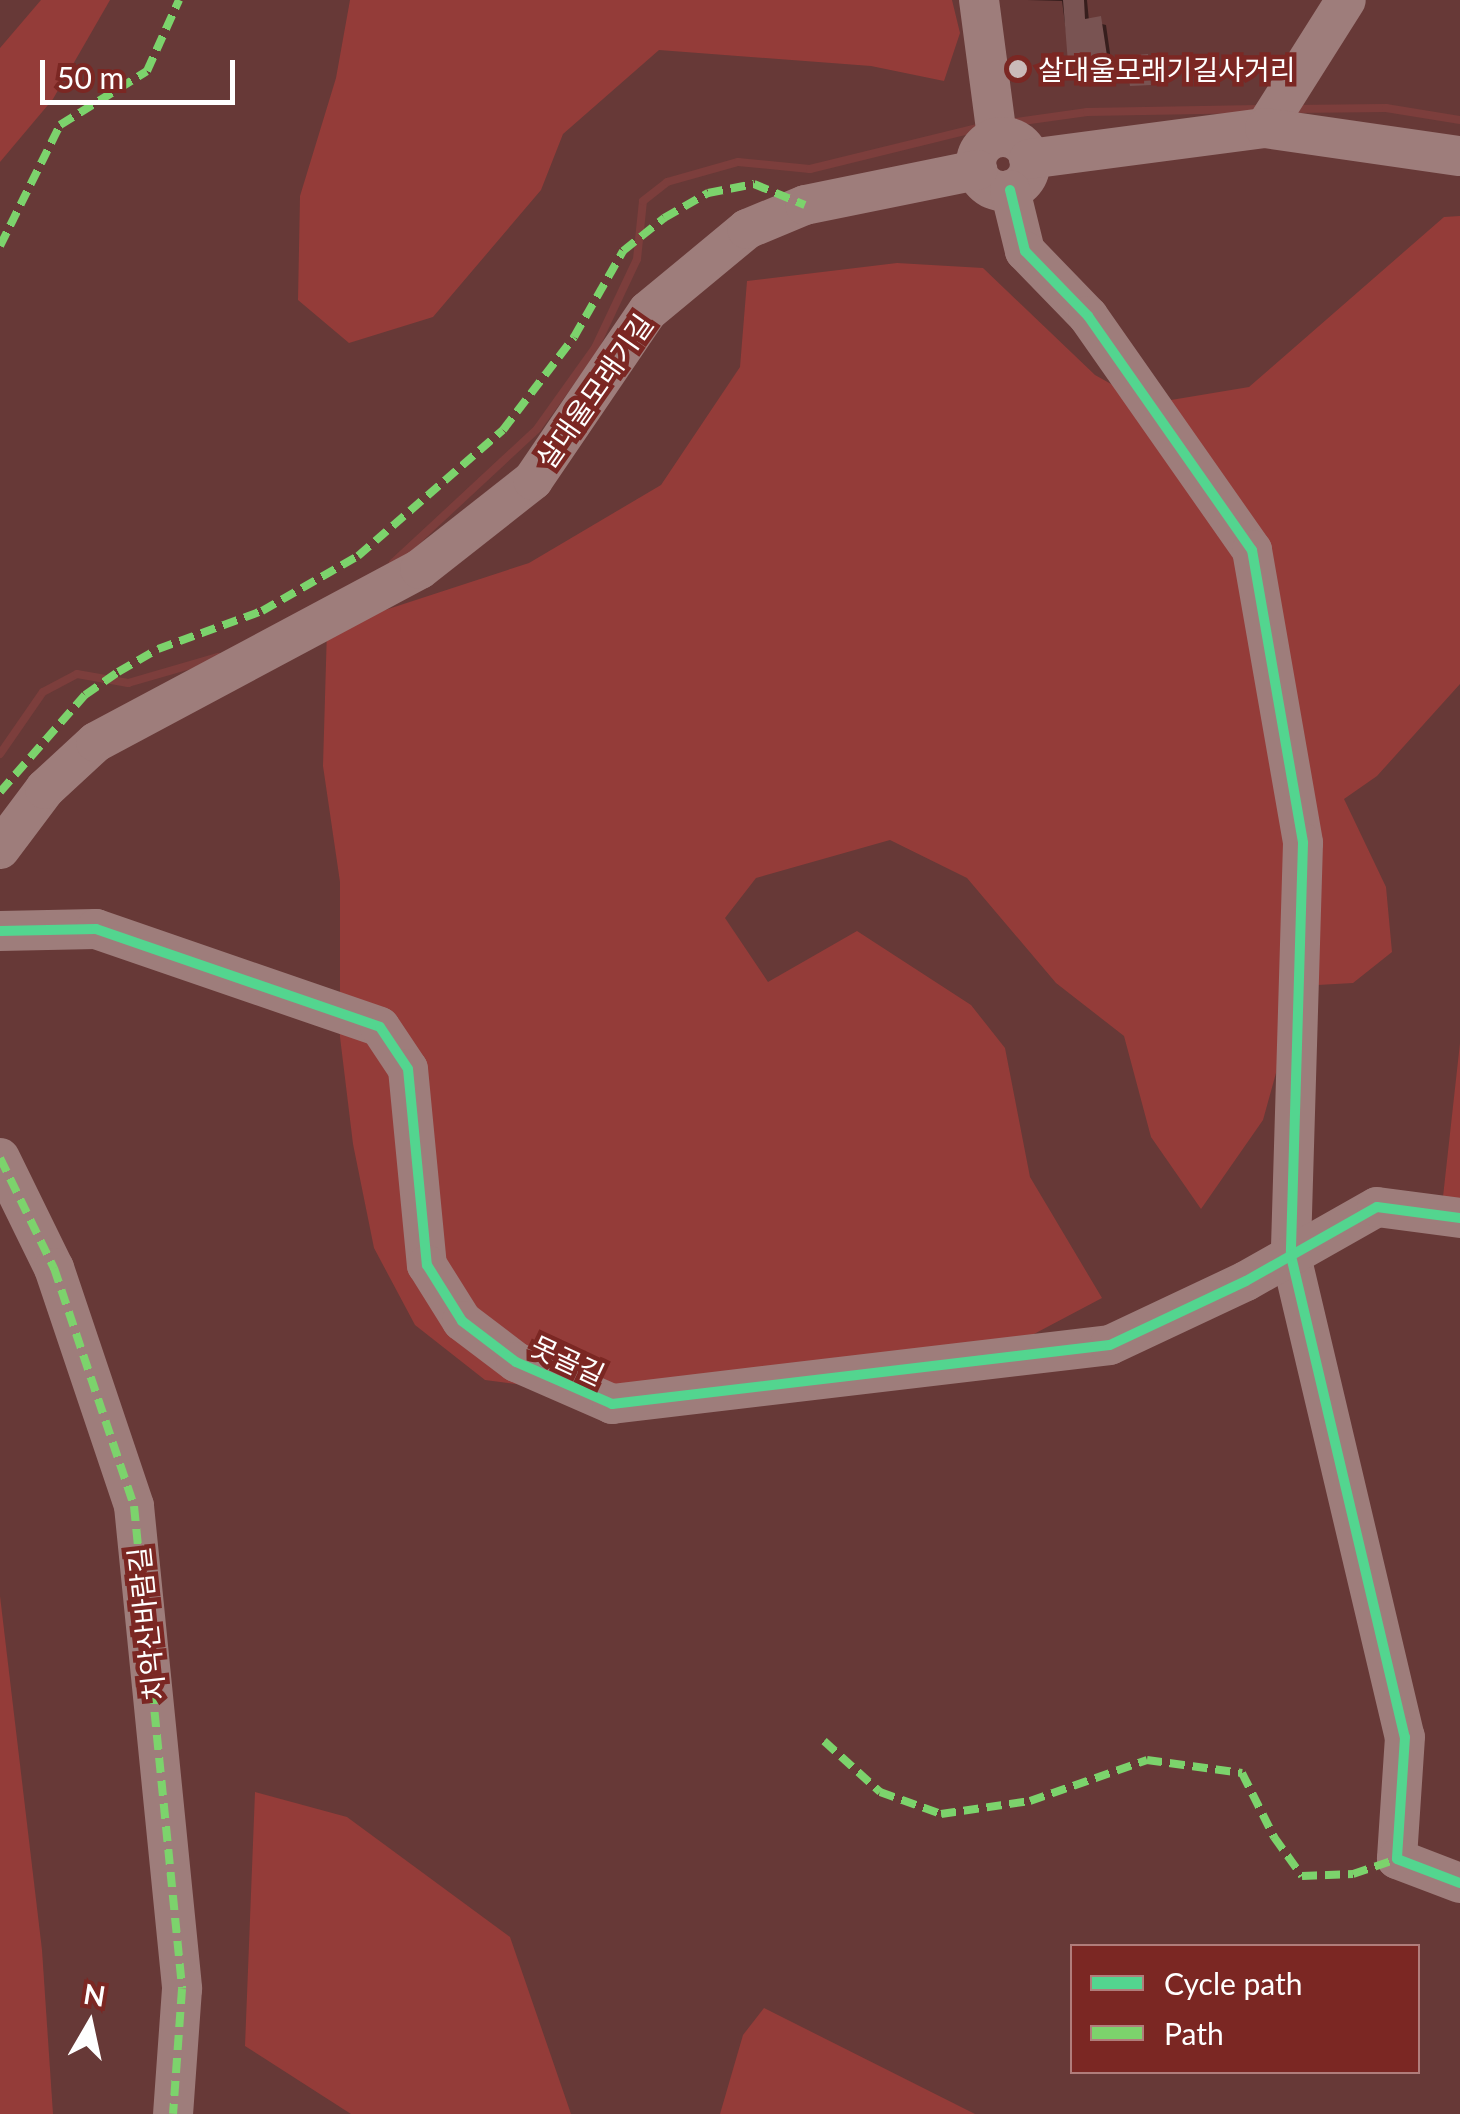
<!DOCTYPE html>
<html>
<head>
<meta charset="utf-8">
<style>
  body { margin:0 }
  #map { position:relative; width:1460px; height:2114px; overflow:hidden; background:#673937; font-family:Lato,"Noto Sans KR",sans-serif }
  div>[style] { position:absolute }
  .green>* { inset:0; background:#943c39 }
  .shadow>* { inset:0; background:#0007 }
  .stream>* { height:8px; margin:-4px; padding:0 4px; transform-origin:4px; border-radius:4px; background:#7c3e3c }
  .building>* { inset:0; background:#795352 }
  .minor>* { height:40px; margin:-20px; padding:0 20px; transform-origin:20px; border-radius:20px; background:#9e7d7b }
  .minor>.ring { margin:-20px; padding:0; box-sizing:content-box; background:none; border:40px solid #9e7d7b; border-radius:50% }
  .quiet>* { height:8px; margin-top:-4px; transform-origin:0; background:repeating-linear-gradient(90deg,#7cd36c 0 15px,transparent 0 23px) }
  .cycleway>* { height:10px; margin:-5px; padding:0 5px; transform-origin:5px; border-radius:5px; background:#53d58f }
  .dots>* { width:28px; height:28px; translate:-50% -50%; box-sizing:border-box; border:5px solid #7b2723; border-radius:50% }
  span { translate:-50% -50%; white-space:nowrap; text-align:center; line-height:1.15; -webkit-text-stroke:9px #7b2723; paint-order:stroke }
  .poi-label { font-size:28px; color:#fff }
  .left { translate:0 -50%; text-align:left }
  .street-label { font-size:28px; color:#fff }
  .legend { position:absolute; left:1070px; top:1944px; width:350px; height:130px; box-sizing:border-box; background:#7b2723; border:2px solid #b07d7b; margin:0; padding:12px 18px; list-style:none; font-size:30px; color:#fff }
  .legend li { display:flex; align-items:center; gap:20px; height:50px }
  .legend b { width:50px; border:2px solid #b07d7b }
  .north { position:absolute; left:40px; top:1974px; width:100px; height:100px; -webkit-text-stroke:8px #7b2723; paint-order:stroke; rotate:9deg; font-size:28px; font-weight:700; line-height:40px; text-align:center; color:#fff }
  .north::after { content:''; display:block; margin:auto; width:35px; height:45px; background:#fff; clip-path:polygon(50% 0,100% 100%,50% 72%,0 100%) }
  .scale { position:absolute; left:40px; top:60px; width:195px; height:45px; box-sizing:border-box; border:5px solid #fff; border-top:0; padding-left:12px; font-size:30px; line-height:35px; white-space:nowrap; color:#fff; -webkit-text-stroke:8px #7b2723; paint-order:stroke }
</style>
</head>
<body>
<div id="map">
  <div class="green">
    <i style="clip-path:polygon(41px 0,110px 0,53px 99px,0 162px,0 48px)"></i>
    <i style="clip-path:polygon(350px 0,952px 0,960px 33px,944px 81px,871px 66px,659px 50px,563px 134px,541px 190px,433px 317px,349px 343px,298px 300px,300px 196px,336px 78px)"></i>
    <i style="clip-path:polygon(1460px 216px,1460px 684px,1377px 776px,1344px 799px,1386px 887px,1392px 952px,1353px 983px,1300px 986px,1263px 1120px,1201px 1209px,1151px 1137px,1124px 1036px,1056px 983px,967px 878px,890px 840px,756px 878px,725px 918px,768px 982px,857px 931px,971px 1005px,1005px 1048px,1030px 1177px,1102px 1298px,1013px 1345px,585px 1393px,485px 1380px,415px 1325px,374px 1248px,353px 1144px,340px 1037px,340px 882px,323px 766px,327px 629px,529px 563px,661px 485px,740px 367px,747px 281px,897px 263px,983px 268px,1095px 375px,1147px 404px,1249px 387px,1444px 217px)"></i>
    <i style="clip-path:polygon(1460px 1041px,1460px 1219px,1440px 1224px,1460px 1043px)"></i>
    <i style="clip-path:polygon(0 1596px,42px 1950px,53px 2114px,0 2114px)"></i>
    <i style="clip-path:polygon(255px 1792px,347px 1817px,510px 1937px,571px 2114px,351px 2114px,245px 2046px)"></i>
    <i style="clip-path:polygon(764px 2008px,975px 2114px,720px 2114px,743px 2035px)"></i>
  </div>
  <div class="shadow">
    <i style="clip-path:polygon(1027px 0,1087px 0,1089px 21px,1106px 25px,1113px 74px,1094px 77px,1087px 66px,1070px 61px,1062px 1px)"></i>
  </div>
  <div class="stream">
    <i style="left:1293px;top:109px;width:93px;rotate:-0.6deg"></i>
    <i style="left:1386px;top:108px;width:75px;rotate:9.2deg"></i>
    <i style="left:1009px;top:123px;width:79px;rotate:-8deg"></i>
    <i style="left:1087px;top:112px;width:172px;rotate:-1deg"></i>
    <i style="left:393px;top:563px;width:197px;rotate:-42.9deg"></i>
    <i style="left:537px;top:429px;width:100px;rotate:-54.4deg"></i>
    <i style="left:595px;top:348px;width:98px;rotate:-64.7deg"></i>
    <i style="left:637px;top:259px;width:58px;rotate:-84.1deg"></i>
    <i style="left:643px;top:201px;width:31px;rotate:-38deg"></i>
    <i style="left:667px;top:182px;width:74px;rotate:-15.7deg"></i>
    <i style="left:738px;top:162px;width:72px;rotate:5.6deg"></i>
    <i style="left:810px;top:169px;width:180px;rotate:-13.8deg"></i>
    <i style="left:0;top:754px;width:75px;rotate:-55.3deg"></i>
    <i style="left:43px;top:692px;width:38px;rotate:-28deg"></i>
    <i style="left:77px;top:674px;width:52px;rotate:10deg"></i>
    <i style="left:128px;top:683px;width:94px;rotate:-16.1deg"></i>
  </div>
  <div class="building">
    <i style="clip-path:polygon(1063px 0,1084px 0,1085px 19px,1101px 16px,1109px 69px,1086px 72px,1084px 60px,1068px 63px)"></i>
    <i style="clip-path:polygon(1148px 54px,1151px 85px,1130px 86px,1125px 56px)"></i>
  </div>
  <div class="minor">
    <i style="left:979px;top:0;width:138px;rotate:82.5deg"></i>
    <i style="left:1265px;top:128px;width:151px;rotate:-57.7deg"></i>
    <i class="ring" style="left:976px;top:137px;width:14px;height:14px"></i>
    <i style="left:1029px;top:159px;width:238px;rotate:-7.5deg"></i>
    <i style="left:1265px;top:128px;width:197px;rotate:8.2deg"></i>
    <i style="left:1010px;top:190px;width:63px;rotate:76.2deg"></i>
    <i style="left:1025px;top:251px;width:91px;rotate:45.9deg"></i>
    <i style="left:1088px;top:316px;width:286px;rotate:55deg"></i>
    <i style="left:1252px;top:550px;width:297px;rotate:80.1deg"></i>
    <i style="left:1303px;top:843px;width:413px;rotate:91.7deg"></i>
    <i style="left:1291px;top:1256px;width:494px;rotate:76.7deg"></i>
    <i style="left:1405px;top:1737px;width:122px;rotate:93.8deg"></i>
    <i style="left:1397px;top:1859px;width:67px;rotate:20.9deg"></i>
    <i style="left:0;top:849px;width:75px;rotate:-53.1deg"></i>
    <i style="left:45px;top:789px;width:69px;rotate:-42.7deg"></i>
    <i style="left:96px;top:742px;width:367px;rotate:-28.1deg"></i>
    <i style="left:420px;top:569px;width:144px;rotate:-38.2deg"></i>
    <i style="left:533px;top:480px;width:204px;rotate:-55.8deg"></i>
    <i style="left:648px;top:311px;width:129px;rotate:-39.6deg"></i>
    <i style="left:747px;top:229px;width:63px;rotate:-22.5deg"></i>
    <i style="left:805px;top:205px;width:176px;rotate:-11.5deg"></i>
    <i style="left:0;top:931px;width:96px;rotate:-1.2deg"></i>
    <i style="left:96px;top:929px;width:300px;rotate:19deg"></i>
    <i style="left:380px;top:1027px;width:50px;rotate:56.3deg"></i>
    <i style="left:408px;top:1069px;width:197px;rotate:84.5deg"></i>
    <i style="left:427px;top:1265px;width:66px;rotate:58deg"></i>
    <i style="left:462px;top:1321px;width:68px;rotate:37.2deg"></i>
    <i style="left:516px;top:1362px;width:105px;rotate:23.6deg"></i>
    <i style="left:612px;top:1404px;width:501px;rotate:-6.76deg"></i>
    <i style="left:1110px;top:1345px;width:150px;rotate:-25.2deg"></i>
    <i style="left:1246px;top:1281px;width:150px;rotate:-29.5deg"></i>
    <i style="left:1377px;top:1207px;width:84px;rotate:7.5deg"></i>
    <i style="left:0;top:1158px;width:123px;rotate:63.9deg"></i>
    <i style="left:54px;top:1268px;width:251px;rotate:71.4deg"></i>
    <i style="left:134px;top:1506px;width:485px;rotate:84.3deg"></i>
    <i style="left:182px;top:1989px;width:125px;rotate:94.1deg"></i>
  </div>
  <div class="quiet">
    <i style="left:0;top:246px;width:135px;rotate:-63.6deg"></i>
    <i style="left:60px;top:125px;width:102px;rotate:-31.8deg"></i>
    <i style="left:147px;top:71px;width:78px;rotate:-65.7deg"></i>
    <i style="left:0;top:792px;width:129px;rotate:-48.8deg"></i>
    <i style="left:85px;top:695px;width:40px;rotate:-34.9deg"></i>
    <i style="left:118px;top:672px;width:46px;rotate:-29.9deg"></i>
    <i style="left:158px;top:649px;width:111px;rotate:-20.1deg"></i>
    <i style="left:262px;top:611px;width:111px;rotate:-29.8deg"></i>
    <i style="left:358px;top:556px;width:192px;rotate:-41deg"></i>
    <i style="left:503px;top:430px;width:117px;rotate:-52.6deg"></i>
    <i style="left:574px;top:337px;width:99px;rotate:-60.3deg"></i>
    <i style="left:623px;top:251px;width:53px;rotate:-38.8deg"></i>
    <i style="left:664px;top:218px;width:51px;rotate:-29.6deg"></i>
    <i style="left:708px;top:193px;width:47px;rotate:-11.1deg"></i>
    <i style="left:754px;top:184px;width:55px;rotate:22.4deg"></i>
    <i style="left:0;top:1158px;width:123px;rotate:63.9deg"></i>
    <i style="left:54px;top:1268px;width:251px;rotate:71.4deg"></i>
    <i style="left:134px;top:1506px;width:485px;rotate:84.3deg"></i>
    <i style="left:182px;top:1989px;width:125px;rotate:94.1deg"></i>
    <i style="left:824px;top:1741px;width:76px;rotate:42.3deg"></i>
    <i style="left:880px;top:1792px;width:65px;rotate:19.8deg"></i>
    <i style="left:941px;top:1814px;width:90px;rotate:-8.3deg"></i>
    <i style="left:1030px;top:1801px;width:124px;rotate:-19.3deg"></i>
    <i style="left:1147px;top:1760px;width:96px;rotate:7.8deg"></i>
    <i style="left:1242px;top:1773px;width:72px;rotate:63.4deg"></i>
    <i style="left:1274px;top:1837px;width:48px;rotate:54.3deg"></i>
    <i style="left:1302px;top:1876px;width:51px;rotate:-2.2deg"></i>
    <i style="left:1353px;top:1874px;width:46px;rotate:-18.8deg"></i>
  </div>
  <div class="cycleway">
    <i style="left:1010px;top:190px;width:63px;rotate:76.2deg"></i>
    <i style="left:1025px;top:251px;width:91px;rotate:45.9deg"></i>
    <i style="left:1088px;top:316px;width:286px;rotate:55deg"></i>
    <i style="left:1252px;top:550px;width:297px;rotate:80.1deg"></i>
    <i style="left:1303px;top:843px;width:413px;rotate:91.7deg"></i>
    <i style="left:1291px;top:1256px;width:494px;rotate:76.7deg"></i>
    <i style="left:1405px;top:1737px;width:122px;rotate:93.8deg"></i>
    <i style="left:1397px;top:1859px;width:67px;rotate:20.9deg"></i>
    <i style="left:0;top:931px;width:96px;rotate:-1.2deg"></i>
    <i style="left:96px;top:929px;width:300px;rotate:19deg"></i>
    <i style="left:380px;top:1027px;width:50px;rotate:56.3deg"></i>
    <i style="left:408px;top:1069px;width:197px;rotate:84.5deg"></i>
    <i style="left:427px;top:1265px;width:66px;rotate:58deg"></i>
    <i style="left:462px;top:1321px;width:68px;rotate:37.2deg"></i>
    <i style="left:516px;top:1362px;width:105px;rotate:23.6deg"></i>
    <i style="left:612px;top:1404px;width:501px;rotate:-6.76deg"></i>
    <i style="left:1110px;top:1345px;width:150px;rotate:-25.2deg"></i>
    <i style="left:1246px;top:1281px;width:150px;rotate:-29.5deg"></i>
    <i style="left:1377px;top:1207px;width:84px;rotate:7.5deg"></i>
  </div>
  <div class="dots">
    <i style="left:1018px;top:69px;background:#cabab9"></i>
  </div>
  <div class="poi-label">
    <span class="left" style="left:1038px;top:69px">살대울모래기길사거리</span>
  </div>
  <div class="street-label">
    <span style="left:594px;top:391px;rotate:-55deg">살대울모래기길</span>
    <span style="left:568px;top:1360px;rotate:25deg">못골길</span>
    <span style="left:146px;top:1624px;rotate:-96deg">치악산바람길</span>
  </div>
  <ul class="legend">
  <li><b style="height:12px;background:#53d58f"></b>Cycle path</li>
  <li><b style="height:12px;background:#7cd36c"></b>Path</li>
  </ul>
  <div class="north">N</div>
  <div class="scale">50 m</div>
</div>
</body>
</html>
